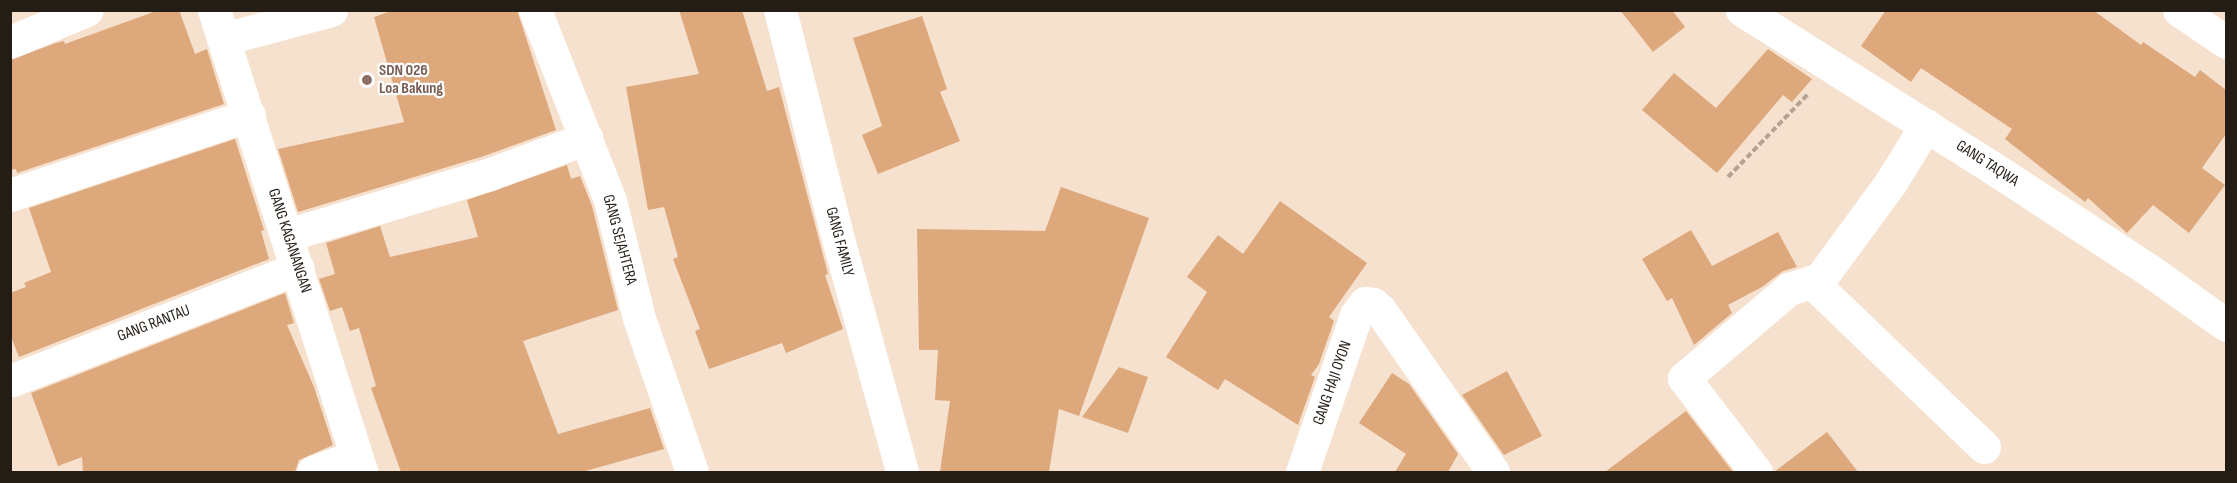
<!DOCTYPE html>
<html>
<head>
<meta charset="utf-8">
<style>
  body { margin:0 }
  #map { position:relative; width:2237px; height:483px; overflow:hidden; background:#f6e0ce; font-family:"Sofia Sans Condensed",sans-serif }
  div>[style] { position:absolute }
  .building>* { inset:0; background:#dda87c }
  .path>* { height:4px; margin-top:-2px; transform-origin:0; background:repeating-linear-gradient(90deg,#b4a394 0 6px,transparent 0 9px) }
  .minor>* { height:33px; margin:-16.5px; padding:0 16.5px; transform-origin:16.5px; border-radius:16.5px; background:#fff }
  .dots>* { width:16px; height:16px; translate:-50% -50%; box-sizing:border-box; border:3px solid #fff; border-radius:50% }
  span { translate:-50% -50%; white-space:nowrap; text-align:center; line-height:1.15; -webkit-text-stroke:4.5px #fff; paint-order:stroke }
  .education-label { font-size:16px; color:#785e54; font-weight:700 }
  .left { translate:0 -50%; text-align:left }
  .street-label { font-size:16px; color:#241d16 }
  .frame { position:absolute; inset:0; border:12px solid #241d16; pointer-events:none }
</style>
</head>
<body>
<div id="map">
  <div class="building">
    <i style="clip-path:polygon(159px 10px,179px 10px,195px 54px,207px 49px,224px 104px,17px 173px,16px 169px,10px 170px,10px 60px,56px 43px,64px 41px,65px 44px)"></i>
    <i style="clip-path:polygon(394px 10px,517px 10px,556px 130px,484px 156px,298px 212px,278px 149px,404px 122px,374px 17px)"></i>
    <i style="clip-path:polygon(679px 10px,742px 10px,767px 91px,779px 87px,828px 274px,825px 275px,843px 329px,786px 353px,782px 343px,709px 369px,695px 331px,700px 329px,673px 259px,678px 257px,664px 207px,648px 210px,626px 87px,699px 74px)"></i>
    <i style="clip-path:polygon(1620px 10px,1672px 10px,1685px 27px,1653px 52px)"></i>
    <i style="clip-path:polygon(1886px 10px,2093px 10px,2141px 45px,2143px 42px,2195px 77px,2200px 70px,2226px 90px,2226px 134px,2202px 168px,2225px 185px,2189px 233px,2153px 205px,2127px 233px,2088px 198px,2085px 202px,2005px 139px,2012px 129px,1921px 68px,1911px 82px,1861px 46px)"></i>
    <i style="clip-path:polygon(922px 16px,947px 89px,940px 92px,960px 141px,878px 174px,862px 135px,882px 126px,853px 38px)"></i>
    <i style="clip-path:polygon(1768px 49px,1812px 79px,1792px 102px,1783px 95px,1717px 173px,1642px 110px,1674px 73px,1716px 108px)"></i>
    <i style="clip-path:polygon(235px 139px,264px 230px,261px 231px,269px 259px,19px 357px,10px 334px,10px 293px,26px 287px,24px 283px,51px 272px,29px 208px)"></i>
    <i style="clip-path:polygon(567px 165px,571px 179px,580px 176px,592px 206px,618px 310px,523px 341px,558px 434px,650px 408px,664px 449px,582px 472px,401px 472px,371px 388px,376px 386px,359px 328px,350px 331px,342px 307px,330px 311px,319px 279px,335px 274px,326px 243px,380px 226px,390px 257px,478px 237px,467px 200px)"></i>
    <i style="clip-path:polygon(1061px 187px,1149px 218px,1079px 416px,1059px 409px,1049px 472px,940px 472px,950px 401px,935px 400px,938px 350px,919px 350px,917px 229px,1045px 231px)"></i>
    <i style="clip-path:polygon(1280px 201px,1367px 263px,1329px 317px,1334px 321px,1319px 364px,1311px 375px,1315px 377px,1298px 425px,1225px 379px,1218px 390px,1166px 357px,1207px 292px,1187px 277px,1218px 235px,1243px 254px)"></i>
    <i style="clip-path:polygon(1691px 230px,1712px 266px,1778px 232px,1797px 267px,1783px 271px,1762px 287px,1728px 305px,1732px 313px,1694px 345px,1672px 298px,1667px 301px,1642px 259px)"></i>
    <i style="clip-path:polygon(285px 293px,294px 323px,287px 325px,314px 387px,333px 445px,299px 460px,295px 472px,83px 472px,82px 457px,58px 466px,31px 393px)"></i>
    <i style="clip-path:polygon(1119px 367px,1148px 377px,1128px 433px,1082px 417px)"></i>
    <i style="clip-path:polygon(1507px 371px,1542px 436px,1504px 455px,1462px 395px)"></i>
    <i style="clip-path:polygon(1392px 373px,1409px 384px,1458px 454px,1448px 472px,1395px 472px,1406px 454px,1359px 423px)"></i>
    <i style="clip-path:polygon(1686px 411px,1733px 472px,1605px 472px)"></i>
    <i style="clip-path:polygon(1827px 432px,1858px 472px,1774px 472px)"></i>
  </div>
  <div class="path">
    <i style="left:1728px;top:177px;width:117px;rotate:-46deg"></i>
  </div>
  <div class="minor">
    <i style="left:214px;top:10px;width:485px;rotate:72.3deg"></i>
    <i style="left:535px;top:10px;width:204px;rotate:68.5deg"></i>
    <i style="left:610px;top:200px;width:122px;rotate:76.2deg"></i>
    <i style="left:639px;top:318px;width:163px;rotate:71deg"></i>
    <i style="left:780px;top:10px;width:225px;rotate:75.8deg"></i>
    <i style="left:835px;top:228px;width:253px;rotate:74.6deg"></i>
    <i style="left:1742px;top:10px;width:300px;rotate:32.2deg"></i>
    <i style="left:1996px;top:170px;width:183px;rotate:33.2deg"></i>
    <i style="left:2149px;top:270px;width:95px;rotate:35.5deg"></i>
    <i style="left:2179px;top:10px;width:57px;rotate:34.2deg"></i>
    <i style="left:223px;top:39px;width:112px;rotate:-15deg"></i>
    <i style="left:10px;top:42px;width:83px;rotate:-22.6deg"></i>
    <i style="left:10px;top:195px;width:252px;rotate:-18.5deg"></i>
    <i style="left:287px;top:235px;width:212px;rotate:-16.7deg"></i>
    <i style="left:490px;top:174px;width:103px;rotate:-20.4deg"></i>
    <i style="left:1813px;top:283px;width:237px;rotate:43.8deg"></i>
    <i style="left:10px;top:381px;width:309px;rotate:-21.4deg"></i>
    <i style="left:313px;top:472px;width:46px;rotate:-20.4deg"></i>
    <i style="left:1302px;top:472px;width:166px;rotate:-71deg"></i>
    <i style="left:1356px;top:315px;width:15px;rotate:-53deg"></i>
    <i style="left:1365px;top:303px;width:8px;rotate:7deg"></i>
    <i style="left:1373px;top:304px;width:9px;rotate:41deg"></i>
    <i style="left:1380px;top:310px;width:198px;rotate:55.1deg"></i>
    <i style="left:1756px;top:472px;width:118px;rotate:-127.5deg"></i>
    <i style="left:1684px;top:378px;width:138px;rotate:-40.3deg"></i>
    <i style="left:1789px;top:289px;width:33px;rotate:-18deg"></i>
    <i style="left:1820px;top:279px;width:120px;rotate:-53.8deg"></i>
    <i style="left:1891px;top:182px;width:67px;rotate:-58.4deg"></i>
  </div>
  <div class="dots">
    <i style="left:367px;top:80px;background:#8d6e63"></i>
  </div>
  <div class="education-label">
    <span class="left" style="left:379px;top:80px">SDN 026<br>Loa Bakung</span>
  </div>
  <div class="street-label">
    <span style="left:1987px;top:164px;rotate:33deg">GANG TAQWA</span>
    <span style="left:619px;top:240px;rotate:75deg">GANG SEJAHTERA</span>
    <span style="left:289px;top:241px;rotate:72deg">GANG KAGANANGAN</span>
    <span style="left:839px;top:242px;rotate:75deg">GANG FAMILY</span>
    <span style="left:154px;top:324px;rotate:-21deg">GANG RANTAU</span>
    <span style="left:1333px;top:383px;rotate:-71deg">GANG HAJI OYON</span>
  </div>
  <div class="frame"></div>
</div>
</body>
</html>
